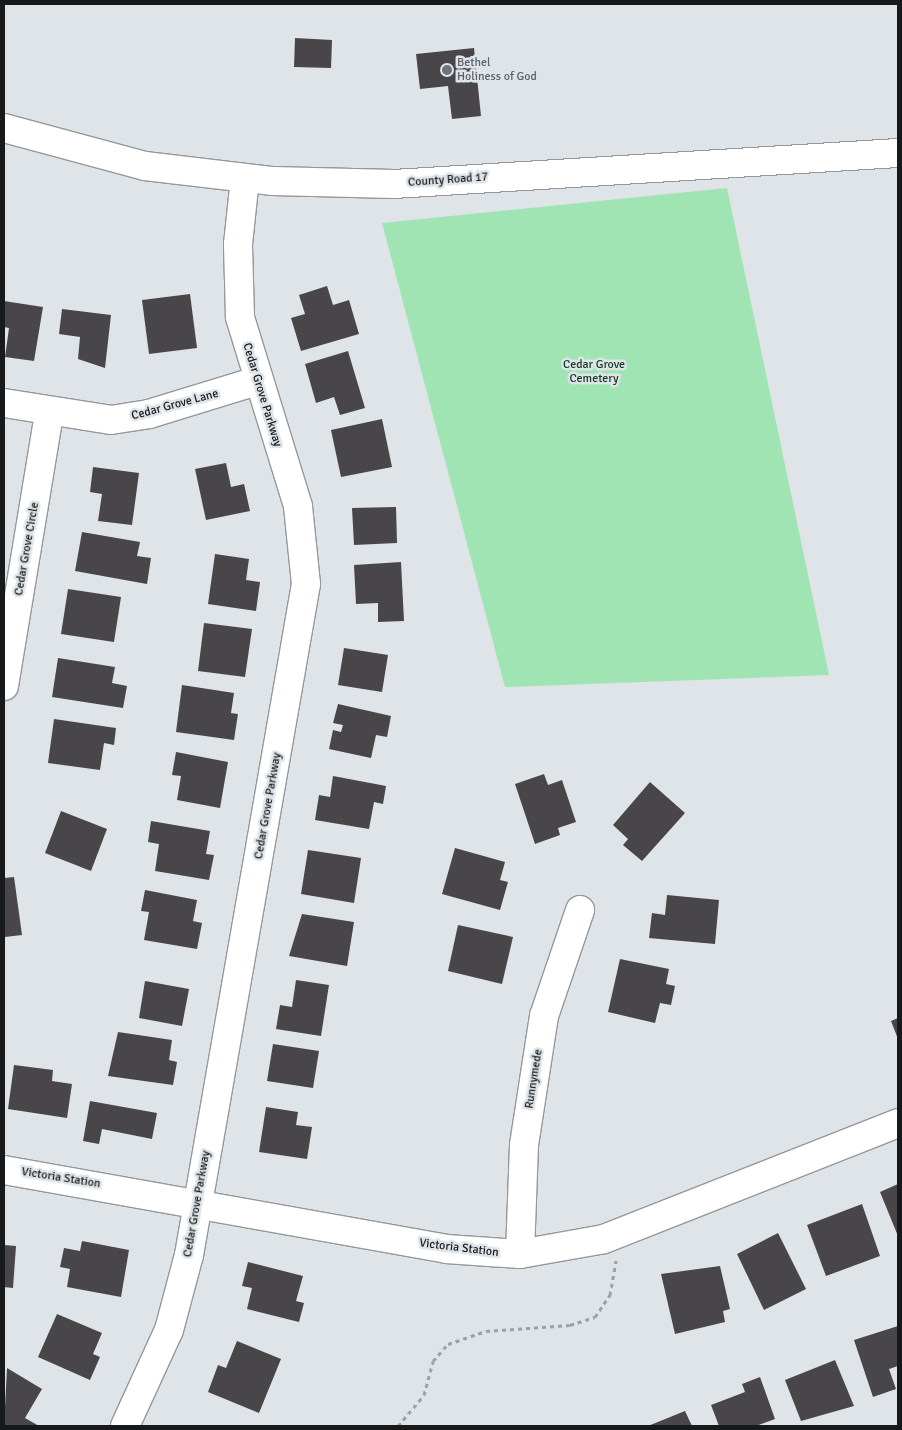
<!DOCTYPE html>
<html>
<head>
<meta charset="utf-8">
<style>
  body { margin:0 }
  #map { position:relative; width:902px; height:1430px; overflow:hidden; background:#dfe4e8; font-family:Signika,sans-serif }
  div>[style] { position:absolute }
  .green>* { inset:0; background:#a0e4b3 }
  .building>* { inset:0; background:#49464a }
  .path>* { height:3px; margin-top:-1.5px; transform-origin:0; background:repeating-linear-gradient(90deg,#9da1a4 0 4px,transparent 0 8px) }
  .roads { filter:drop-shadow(1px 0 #94989c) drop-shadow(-1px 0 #94989c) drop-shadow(0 1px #94989c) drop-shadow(0 -1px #94989c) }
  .minor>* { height:28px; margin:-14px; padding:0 14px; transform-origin:14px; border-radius:14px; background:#fff }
  .dots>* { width:14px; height:14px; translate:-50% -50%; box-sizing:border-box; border:2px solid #dfe4e8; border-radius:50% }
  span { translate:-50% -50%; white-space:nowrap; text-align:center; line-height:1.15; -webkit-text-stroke:5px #dfe4e8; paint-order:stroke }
  .worship-label { font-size:12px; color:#5b616d }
  .left { translate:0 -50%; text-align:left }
  .street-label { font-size:12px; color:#17191a }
  .park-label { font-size:12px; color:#133a21 }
  .frame { position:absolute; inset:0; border:5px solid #17191a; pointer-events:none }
</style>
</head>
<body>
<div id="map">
  <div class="green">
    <i style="clip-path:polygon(727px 188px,829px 675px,505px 687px,382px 223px)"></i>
  </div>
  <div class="building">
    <i style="clip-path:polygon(295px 38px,332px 40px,331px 68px,294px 67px)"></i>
    <i style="clip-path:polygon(474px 48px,481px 116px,452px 119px,448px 86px,420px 89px,416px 54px)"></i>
    <i style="clip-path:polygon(327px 286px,333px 305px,349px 300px,359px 334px,301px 351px,291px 318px,305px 314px,299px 295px)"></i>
    <i style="clip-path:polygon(190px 294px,197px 348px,149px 354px,142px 300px)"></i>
    <i style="clip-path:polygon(4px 301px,43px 307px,34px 361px,5px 357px,9px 328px,4px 327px)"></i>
    <i style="clip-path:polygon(62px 309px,111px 315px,105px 368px,78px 359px,80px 337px,59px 334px)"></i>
    <i style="clip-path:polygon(348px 351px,365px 408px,340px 415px,334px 397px,316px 403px,305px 364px)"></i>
    <i style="clip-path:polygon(382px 419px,392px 467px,341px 477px,331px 430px)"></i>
    <i style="clip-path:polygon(226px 463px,231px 487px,244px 484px,250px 511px,206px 520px,195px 469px)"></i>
    <i style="clip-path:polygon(93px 467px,139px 473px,132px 525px,98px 521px,102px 494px,90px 492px)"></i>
    <i style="clip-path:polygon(396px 507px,397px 543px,354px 545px,352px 508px)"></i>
    <i style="clip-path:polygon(82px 532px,140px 542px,137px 556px,151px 558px,147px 584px,75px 571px)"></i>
    <i style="clip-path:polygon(215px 554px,249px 559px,246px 580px,260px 582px,256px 611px,208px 604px)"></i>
    <i style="clip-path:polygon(401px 562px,404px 621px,378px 622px,378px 603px,356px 604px,354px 565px)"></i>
    <i style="clip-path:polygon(68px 589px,121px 597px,114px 642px,61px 634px)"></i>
    <i style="clip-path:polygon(204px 623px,252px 629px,245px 677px,198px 671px)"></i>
    <i style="clip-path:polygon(344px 648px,388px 655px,382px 692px,338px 685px)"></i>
    <i style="clip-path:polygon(58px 658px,115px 667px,112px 683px,127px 686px,123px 708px,52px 697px)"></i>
    <i style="clip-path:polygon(182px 685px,234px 693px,231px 713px,238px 714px,234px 740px,176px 732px)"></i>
    <i style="clip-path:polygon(338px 704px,391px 716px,387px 737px,376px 735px,371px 758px,329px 749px,333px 730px,341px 732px,343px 725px,333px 723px)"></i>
    <i style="clip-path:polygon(54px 719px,116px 728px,114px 745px,104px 743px,100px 770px,48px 763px)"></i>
    <i style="clip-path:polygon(176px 752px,228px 762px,220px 808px,177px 800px,181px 776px,172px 775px)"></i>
    <i style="clip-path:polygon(544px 774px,548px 785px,562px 780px,576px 822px,558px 828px,560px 835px,535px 844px,515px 784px)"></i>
    <i style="clip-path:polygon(333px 776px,386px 786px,383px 804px,374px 802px,369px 829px,315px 820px,319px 795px,330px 797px)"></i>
    <i style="clip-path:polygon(650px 782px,685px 813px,642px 861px,623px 845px,628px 839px,613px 825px)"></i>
    <i style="clip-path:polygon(61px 811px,107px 829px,91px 871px,45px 853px)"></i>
    <i style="clip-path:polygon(151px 821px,210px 831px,206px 854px,214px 855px,209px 880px,155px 871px,159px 844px,148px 842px)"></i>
    <i style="clip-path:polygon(455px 848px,505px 862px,500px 880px,508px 882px,500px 910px,442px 894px)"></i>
    <i style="clip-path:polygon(308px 850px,361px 858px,354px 903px,301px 894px)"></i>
    <i style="clip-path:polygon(14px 877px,22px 935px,5px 937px,4px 878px)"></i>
    <i style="clip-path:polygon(145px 890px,197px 900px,193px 921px,202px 923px,197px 949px,144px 940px,149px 912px,141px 911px)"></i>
    <i style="clip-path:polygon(667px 895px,719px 900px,715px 944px,649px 938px,652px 913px,665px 915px)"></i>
    <i style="clip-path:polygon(302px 914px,354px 922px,347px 966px,289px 956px)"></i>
    <i style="clip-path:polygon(458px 925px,513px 937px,502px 984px,448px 971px)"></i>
    <i style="clip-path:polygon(620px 959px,669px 969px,666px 984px,675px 986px,671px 1005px,660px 1003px,655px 1023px,608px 1012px)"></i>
    <i style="clip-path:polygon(296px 980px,329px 985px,321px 1036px,276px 1029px,280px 1005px,292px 1007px)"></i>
    <i style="clip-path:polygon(145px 981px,189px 989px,182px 1026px,139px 1018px)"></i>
    <i style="clip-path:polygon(898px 1018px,898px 1039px,891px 1021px)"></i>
    <i style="clip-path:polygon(118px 1032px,172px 1040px,169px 1060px,177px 1062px,173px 1085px,108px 1076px)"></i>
    <i style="clip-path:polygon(273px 1044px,319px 1051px,313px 1088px,267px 1081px)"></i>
    <i style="clip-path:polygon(14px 1065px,53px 1070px,52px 1081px,72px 1084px,67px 1118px,8px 1109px)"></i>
    <i style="clip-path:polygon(90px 1101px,157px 1113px,152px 1139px,102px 1129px,99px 1144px,83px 1141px)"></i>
    <i style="clip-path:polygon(266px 1107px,298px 1112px,296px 1125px,312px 1127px,307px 1159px,259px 1152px)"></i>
    <i style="clip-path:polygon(898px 1184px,898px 1236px,880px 1192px)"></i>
    <i style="clip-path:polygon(862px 1204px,880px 1256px,826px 1276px,807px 1225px)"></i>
    <i style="clip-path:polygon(778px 1233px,806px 1289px,764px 1310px,737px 1254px)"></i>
    <i style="clip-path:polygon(82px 1241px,129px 1250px,121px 1297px,67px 1287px,70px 1269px,60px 1267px,64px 1248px,80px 1251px)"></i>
    <i style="clip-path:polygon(4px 1245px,16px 1246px,13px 1288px,4px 1287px)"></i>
    <i style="clip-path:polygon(248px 1262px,303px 1276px,296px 1301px,304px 1303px,299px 1322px,247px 1309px,252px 1288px,242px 1286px)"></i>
    <i style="clip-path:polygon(720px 1266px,730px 1309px,723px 1311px,725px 1322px,675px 1334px,661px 1274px)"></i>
    <i style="clip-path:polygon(57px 1314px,102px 1333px,93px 1354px,100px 1357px,90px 1380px,38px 1357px)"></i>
    <i style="clip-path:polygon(898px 1326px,898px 1366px,889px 1369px,896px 1389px,873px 1397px,854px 1340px)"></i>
    <i style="clip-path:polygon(237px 1341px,281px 1359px,259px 1413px,208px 1392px,218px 1365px,226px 1368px)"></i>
    <i style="clip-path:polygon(835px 1360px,854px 1406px,801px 1421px,785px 1380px)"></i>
    <i style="clip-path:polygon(7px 1368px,42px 1389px,25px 1418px,39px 1426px,4px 1426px)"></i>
    <i style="clip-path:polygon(760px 1377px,775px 1419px,756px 1426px,719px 1426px,711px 1405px,745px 1392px,742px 1384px)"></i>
    <i style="clip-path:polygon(685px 1411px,692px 1426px,648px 1426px)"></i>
  </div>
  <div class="path">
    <i style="left:398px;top:1426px;width:40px;rotate:-50deg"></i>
    <i style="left:424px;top:1395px;width:35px;rotate:-75deg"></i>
    <i style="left:433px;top:1361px;width:23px;rotate:-49deg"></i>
    <i style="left:448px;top:1344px;width:40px;rotate:-18.9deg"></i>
    <i style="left:486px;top:1331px;width:84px;rotate:-4.1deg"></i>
    <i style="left:570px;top:1325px;width:26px;rotate:-18deg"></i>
    <i style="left:595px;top:1317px;width:27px;rotate:-56deg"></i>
    <i style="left:610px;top:1295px;width:35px;rotate:-80deg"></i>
  </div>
  <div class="roads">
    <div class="minor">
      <i style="left:4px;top:128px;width:146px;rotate:15.1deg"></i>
      <i style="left:145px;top:166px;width:129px;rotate:6.7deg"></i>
      <i style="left:273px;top:181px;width:121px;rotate:1.4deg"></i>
      <i style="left:394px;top:184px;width:505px;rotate:-3.52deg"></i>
      <i style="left:4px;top:403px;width:108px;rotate:9deg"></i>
      <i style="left:111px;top:420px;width:38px;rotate:-9deg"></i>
      <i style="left:149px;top:414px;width:113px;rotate:-17deg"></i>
      <i style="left:4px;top:686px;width:277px;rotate:-80.6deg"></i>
      <i style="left:4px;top:1170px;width:449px;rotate:10.1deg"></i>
      <i style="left:446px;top:1249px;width:74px;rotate:3.9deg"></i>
      <i style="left:520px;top:1254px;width:85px;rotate:-10.1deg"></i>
      <i style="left:604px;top:1239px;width:316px;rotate:-21.5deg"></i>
      <i style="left:520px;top:1254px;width:109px;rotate:-87.9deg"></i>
      <i style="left:524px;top:1145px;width:131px;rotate:-81.2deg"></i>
      <i style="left:544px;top:1016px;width:112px;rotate:-71.2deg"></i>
      <i style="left:125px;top:1426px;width:106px;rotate:-65.4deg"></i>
      <i style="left:169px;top:1330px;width:78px;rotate:-75.1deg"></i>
      <i style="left:189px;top:1255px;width:681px;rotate:-80.11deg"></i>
      <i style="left:306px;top:584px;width:78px;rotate:-95.9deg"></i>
      <i style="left:298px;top:506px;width:198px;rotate:-107.1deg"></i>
      <i style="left:240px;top:317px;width:73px;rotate:-91.6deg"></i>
      <i style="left:238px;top:244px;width:66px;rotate:-83.9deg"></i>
    </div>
  </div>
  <div class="dots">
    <i style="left:447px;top:70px;background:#6b7280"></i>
  </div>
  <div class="worship-label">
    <span class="left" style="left:457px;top:70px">Bethel<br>Holiness of God</span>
  </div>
  <div class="street-label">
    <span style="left:448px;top:180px;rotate:-4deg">County Road 17</span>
    <span style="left:262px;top:395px;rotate:73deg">Cedar Grove Parkway</span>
    <span style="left:175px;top:405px;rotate:-15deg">Cedar Grove Lane</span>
    <span style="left:27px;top:549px;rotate:-80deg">Cedar Grove Circle</span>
    <span style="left:268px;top:806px;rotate:-80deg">Cedar Grove Parkway</span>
    <span style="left:534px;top:1079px;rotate:-81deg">Runnymede</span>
    <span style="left:61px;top:1178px;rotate:9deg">Victoria Station</span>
    <span style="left:197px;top:1204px;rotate:-80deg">Cedar Grove Parkway</span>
    <span style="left:459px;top:1248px;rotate:7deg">Victoria Station</span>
  </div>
  <div class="park-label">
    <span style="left:594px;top:372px">Cedar Grove<br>Cemetery</span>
  </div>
  <div class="frame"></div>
</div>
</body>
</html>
